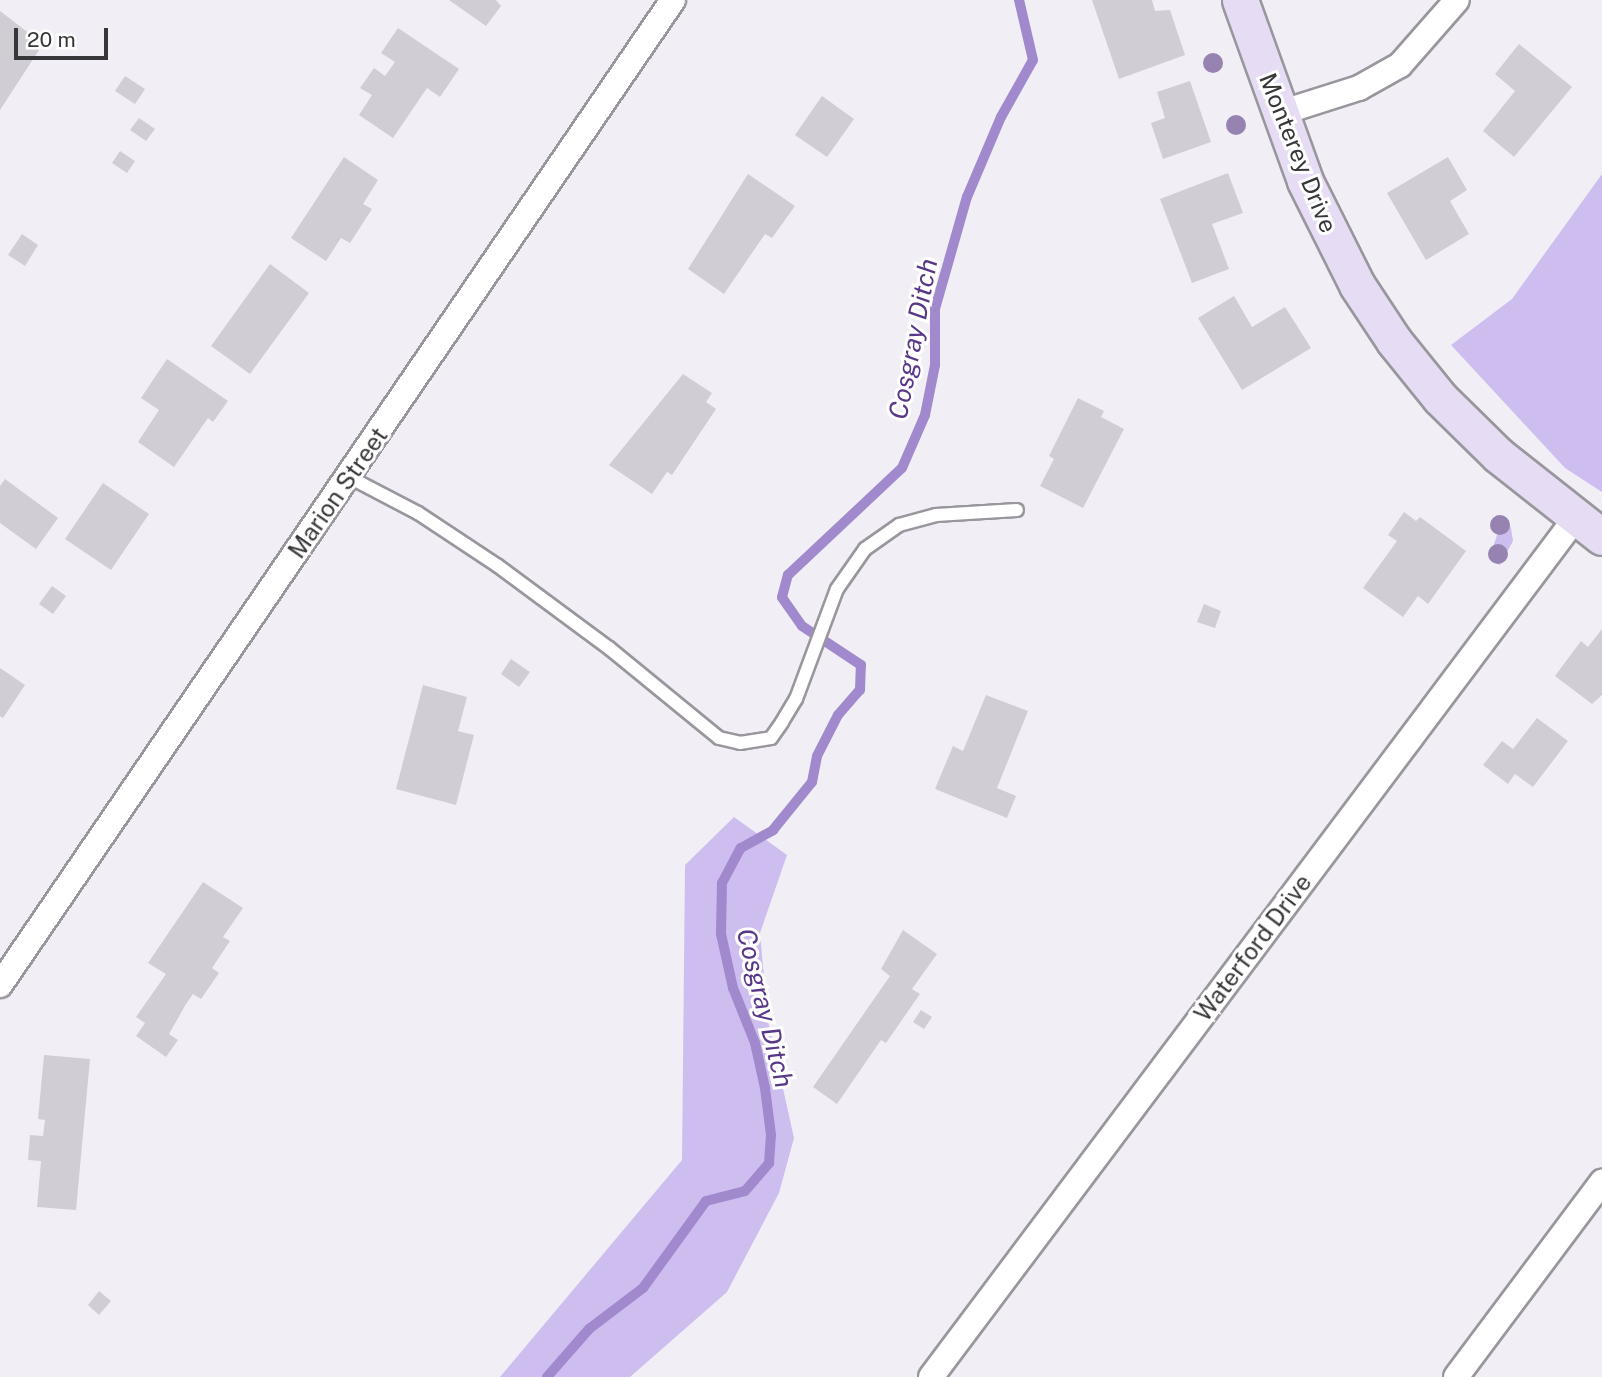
<!DOCTYPE html>
<html>
<head>
<meta charset="utf-8">
<style>
  body { margin:0 }
  #map { position:relative; width:1602px; height:1377px; overflow:hidden; background:#f1eff5; font-family:"Public Sans",sans-serif }
  div>[style] { position:absolute }
  .green>* { inset:0; background:#cebeef }
  .stream>* { height:10px; margin:-5px; padding:0 5px; transform-origin:5px; border-radius:5px; background:#a189cd }
  .building>* { inset:0; background:#d0ced4 }
  .roads { filter:drop-shadow(2px 0 #99979d) drop-shadow(-2px 0 #99979d) drop-shadow(0 2px #99979d) drop-shadow(0 -2px #99979d) }
  .lane>* { height:12px; margin:-6px; padding:0 6px; transform-origin:6px; border-radius:6px; background:#fff }
  .street>* { height:24px; margin:-12px; padding:0 12px; transform-origin:12px; border-radius:12px; background:#fff }
  .secondary>* { height:35px; margin:-17.5px; padding:0 17.5px; transform-origin:17.5px; border-radius:17.5px; background:#e6ddf4 }
  .trees>* { width:20px; height:20px; margin:-10px; border-radius:50%; background:#9683b1 }
  span { translate:-50% -50%; white-space:nowrap; text-align:center; line-height:1.15; -webkit-text-stroke:6px #fff; paint-order:stroke }
  .street-label { font-size:24px; color:#373639 }
  .water-label { font-size:26px; color:#593788; font-style:italic }
  .scale { position:absolute; left:14px; top:28px; width:94px; height:32px; box-sizing:border-box; border:4px solid #373639; border-top:0; padding-left:9px; font-size:21px; line-height:24px; white-space:nowrap; color:#373639; -webkit-text-stroke:5px #fff; paint-order:stroke }
</style>
</head>
<body>
<div id="map">
  <div class="green">
    <i style="clip-path:polygon(1602px 174px,1602px 492px,1565px 468px,1451px 345px,1512px 299px)"></i>
    <i style="clip-path:polygon(1497px 515px,1504px 517px,1511px 528px,1513px 541px,1500px 565px,1489px 559px,1497px 535px,1492px 520px)"></i>
    <i style="clip-path:polygon(734px 817px,787px 855px,760px 933px,768px 1021px,794px 1138px,779px 1193px,727px 1292px,630px 1377px,500px 1377px,682px 1160px,685px 865px)"></i>
  </div>
  <div class="stream">
    <i style="left:547px;top:1377px;width:64px;rotate:-48.8deg"></i>
    <i style="left:589px;top:1329px;width:68px;rotate:-37.2deg"></i>
    <i style="left:643px;top:1288px;width:107px;rotate:-54.1deg"></i>
    <i style="left:706px;top:1201px;width:40px;rotate:-14.4deg"></i>
    <i style="left:745px;top:1191px;width:37px;rotate:-49deg"></i>
    <i style="left:769px;top:1163px;width:28px;rotate:-86deg"></i>
    <i style="left:771px;top:1135px;width:47px;rotate:-97.3deg"></i>
    <i style="left:765px;top:1088px;width:46px;rotate:-102.5deg"></i>
    <i style="left:755px;top:1043px;width:59px;rotate:-111.8deg"></i>
    <i style="left:733px;top:988px;width:55px;rotate:-102.5deg"></i>
    <i style="left:721px;top:934px;width:51px;rotate:-88.9deg"></i>
    <i style="left:722px;top:883px;width:40px;rotate:-62deg"></i>
    <i style="left:741px;top:848px;width:37px;rotate:-29deg"></i>
    <i style="left:773px;top:830px;width:62px;rotate:-50.9deg"></i>
    <i style="left:812px;top:782px;width:26px;rotate:-79deg"></i>
    <i style="left:817px;top:756px;width:46px;rotate:-62.9deg"></i>
    <i style="left:838px;top:715px;width:33px;rotate:-49deg"></i>
    <i style="left:860px;top:690px;width:25px;rotate:-88deg"></i>
    <i style="left:861px;top:665px;width:71px;rotate:-146.5deg"></i>
    <i style="left:802px;top:626px;width:35px;rotate:-125deg"></i>
    <i style="left:782px;top:597px;width:23px;rotate:-75deg"></i>
    <i style="left:788px;top:575px;width:156px;rotate:-43.2deg"></i>
    <i style="left:902px;top:468px;width:58px;rotate:-66.5deg"></i>
    <i style="left:925px;top:415px;width:51px;rotate:-78.7deg"></i>
    <i style="left:935px;top:365px;width:56px;rotate:-90deg"></i>
    <i style="left:935px;top:309px;width:116px;rotate:-74.1deg"></i>
    <i style="left:967px;top:197px;width:87px;rotate:-67deg"></i>
    <i style="left:1001px;top:117px;width:65px;rotate:-60.7deg"></i>
    <i style="left:1033px;top:60px;width:62px;rotate:-103.1deg"></i>
  </div>
  <div class="building">
    <i style="clip-path:polygon(449px 0,496px 0,501px 6px,486px 26px)"></i>
    <i style="clip-path:polygon(1092px 0,1152px 0,1155px 11px,1170px 10px,1185px 55px,1119px 79px)"></i>
    <i style="clip-path:polygon(0 11px,43px 44px,0 110px)"></i>
    <i style="clip-path:polygon(398px 28px,459px 69px,440px 97px,427px 88px,393px 138px,359px 115px,372px 95px,360px 88px,374px 68px,385px 76px,395px 62px,381px 53px)"></i>
    <i style="clip-path:polygon(1519px 44px,1572px 87px,1514px 157px,1483px 131px,1515px 91px,1495px 74px)"></i>
    <i style="clip-path:polygon(125px 76px,145px 89px,135px 104px,115px 91px)"></i>
    <i style="clip-path:polygon(1190px 81px,1211px 142px,1163px 159px,1151px 123px,1165px 118px,1157px 92px)"></i>
    <i style="clip-path:polygon(822px 96px,854px 119px,827px 157px,795px 135px)"></i>
    <i style="clip-path:polygon(139px 118px,155px 129px,146px 141px,130px 130px)"></i>
    <i style="clip-path:polygon(120px 151px,135px 161px,127px 173px,112px 163px)"></i>
    <i style="clip-path:polygon(344px 157px,378px 180px,363px 204px,372px 209px,350px 243px,341px 238px,326px 261px,291px 238px)"></i>
    <i style="clip-path:polygon(1448px 157px,1467px 190px,1450px 201px,1469px 234px,1426px 260px,1387px 193px)"></i>
    <i style="clip-path:polygon(1228px 173px,1243px 213px,1212px 224px,1229px 269px,1192px 283px,1160px 199px)"></i>
    <i style="clip-path:polygon(748px 174px,795px 206px,772px 238px,765px 234px,724px 294px,688px 269px)"></i>
    <i style="clip-path:polygon(22px 234px,38px 245px,25px 266px,8px 255px)"></i>
    <i style="clip-path:polygon(270px 264px,309px 293px,250px 374px,211px 346px)"></i>
    <i style="clip-path:polygon(1234px 296px,1252px 327px,1285px 307px,1311px 348px,1242px 390px,1198px 318px)"></i>
    <i style="clip-path:polygon(167px 359px,228px 401px,213px 422px,208px 418px,174px 467px,138px 442px,159px 410px,141px 398px)"></i>
    <i style="clip-path:polygon(683px 374px,712px 393px,706px 402px,716px 409px,672px 475px,667px 472px,652px 494px,609px 465px)"></i>
    <i style="clip-path:polygon(1078px 398px,1104px 411px,1101px 417px,1124px 429px,1083px 508px,1040px 486px,1054px 459px,1049px 456px)"></i>
    <i style="clip-path:polygon(5px 479px,58px 518px,36px 549px,0 523px,0 486px)"></i>
    <i style="clip-path:polygon(103px 483px,149px 514px,111px 570px,65px 539px)"></i>
    <i style="clip-path:polygon(1404px 512px,1416px 521px,1420px 517px,1466px 551px,1428px 604px,1418px 596px,1403px 617px,1363px 588px,1397px 541px,1388px 535px)"></i>
    <i style="clip-path:polygon(52px 586px,66px 596px,53px 614px,39px 604px)"></i>
    <i style="clip-path:polygon(1204px 604px,1221px 611px,1215px 628px,1197px 622px)"></i>
    <i style="clip-path:polygon(1602px 629px,1602px 695px,1592px 704px,1555px 676px,1581px 641px,1588px 647px)"></i>
    <i style="clip-path:polygon(511px 659px,530px 672px,519px 687px,501px 674px)"></i>
    <i style="clip-path:polygon(0 668px,25px 685px,3px 718px,0 716px)"></i>
    <i style="clip-path:polygon(423px 685px,467px 697px,458px 731px,474px 735px,456px 805px,396px 789px)"></i>
    <i style="clip-path:polygon(986px 695px,1028px 711px,997px 788px,1016px 796px,1007px 818px,935px 789px,953px 746px,963px 751px)"></i>
    <i style="clip-path:polygon(1537px 718px,1568px 741px,1533px 787px,1515px 774px,1508px 784px,1483px 765px,1502px 741px,1513px 749px)"></i>
    <i style="clip-path:polygon(203px 882px,243px 908px,223px 937px,230px 941px,212px 968px,219px 973px,201px 999px,193px 994px,186px 1004px,169px 1034px,178px 1040px,166px 1057px,136px 1036px,145px 1023px,136px 1017px,166px 974px,148px 963px)"></i>
    <i style="clip-path:polygon(903px 930px,937px 954px,912px 989px,920px 994px,886px 1043px,881px 1040px,837px 1104px,813px 1087px,890px 976px,881px 969px)"></i>
    <i style="clip-path:polygon(921px 1010px,932px 1017px,924px 1029px,913px 1022px)"></i>
    <i style="clip-path:polygon(44px 1055px,90px 1059px,76px 1210px,37px 1207px,41px 1161px,28px 1160px,30px 1135px,43px 1136px,45px 1120px,38px 1119px)"></i>
    <i style="clip-path:polygon(99px 1291px,111px 1301px,99px 1315px,88px 1305px)"></i>
  </div>
  <div class="roads">
    <div class="lane">
      <i style="left:349px;top:477px;width:78px;rotate:27.6deg"></i>
      <i style="left:418px;top:513px;width:96px;rotate:33.5deg"></i>
      <i style="left:498px;top:566px;width:138px;rotate:36.5deg"></i>
      <i style="left:609px;top:648px;width:142px;rotate:39.3deg"></i>
      <i style="left:719px;top:738px;width:22px;rotate:13deg"></i>
      <i style="left:740px;top:743px;width:31px;rotate:-9deg"></i>
      <i style="left:771px;top:738px;width:19px;rotate:-55deg"></i>
      <i style="left:782px;top:722px;width:27px;rotate:-59deg"></i>
      <i style="left:796px;top:699px;width:117px;rotate:-69.6deg"></i>
      <i style="left:837px;top:589px;width:49px;rotate:-55deg"></i>
      <i style="left:865px;top:549px;width:42px;rotate:-35.2deg"></i>
      <i style="left:899px;top:525px;width:38px;rotate:-15deg"></i>
      <i style="left:936px;top:515px;width:81px;rotate:-3.5deg"></i>
    </div>
    <div class="street">
      <i style="left:1280px;top:113px;width:83px;rotate:-17.6deg"></i>
      <i style="left:1359px;top:88px;width:47px;rotate:-29.3deg"></i>
      <i style="left:1400px;top:65px;width:86px;rotate:-48.8deg"></i>
      <i style="left:0;top:985px;width:1193px;rotate:-55.66deg"></i>
      <i style="left:931px;top:1377px;width:1073px;rotate:-53.11deg"></i>
      <i style="left:1456px;top:1377px;width:244px;rotate:-53.2deg"></i>
    </div>
    <div class="secondary">
      <i style="left:1240px;top:0;width:192px;rotate:70.2deg"></i>
      <i style="left:1305px;top:181px;width:116px;rotate:63.4deg"></i>
      <i style="left:1357px;top:285px;width:67px;rotate:56.5deg"></i>
      <i style="left:1394px;top:341px;width:73px;rotate:51.1deg"></i>
      <i style="left:1440px;top:398px;width:81px;rotate:44.5deg"></i>
      <i style="left:1498px;top:455px;width:132px;rotate:38.3deg"></i>
    </div>
  </div>
  <div class="trees">
    <i style="left:1213px;top:63px"></i>
    <i style="left:1236px;top:125px"></i>
    <i style="left:1500px;top:525px"></i>
    <i style="left:1498px;top:554px"></i>
  </div>
  <div class="street-label">
    <span style="left:1298px;top:153px;rotate:68deg">Monterey Drive</span>
    <span style="left:338px;top:493px;rotate:-55deg">Marion Street</span>
    <span style="left:1253px;top:948px;rotate:-53deg">Waterford Drive</span>
  </div>
  <div class="water-label">
    <span style="left:913px;top:339px;rotate:-79deg">Cosgray Ditch</span>
    <span style="left:765px;top:1008px;rotate:76deg">Cosgray Ditch</span>
  </div>
  <div class="scale">20 m</div>
</div>
</body>
</html>
